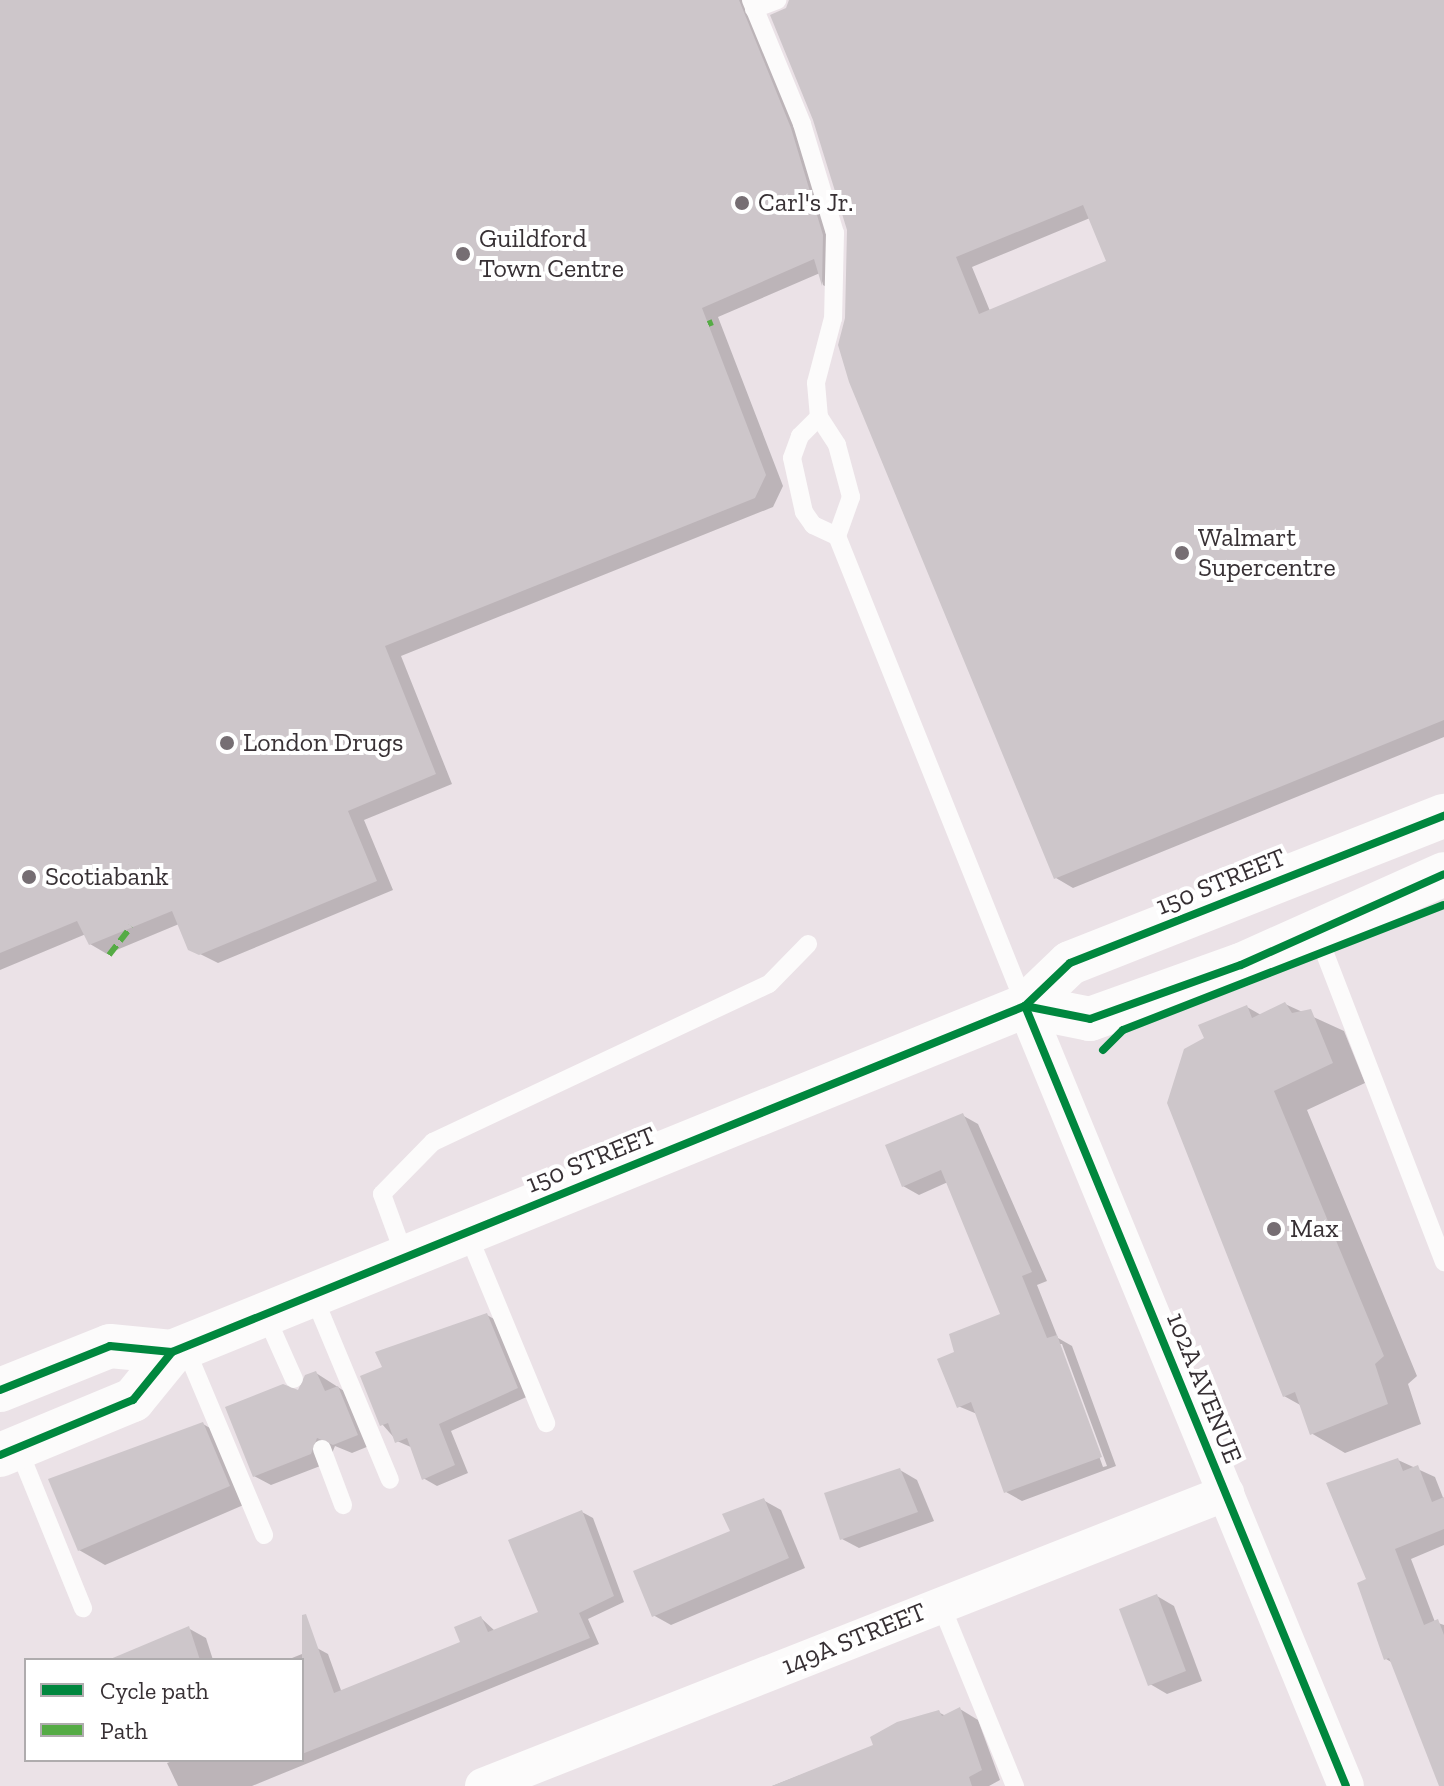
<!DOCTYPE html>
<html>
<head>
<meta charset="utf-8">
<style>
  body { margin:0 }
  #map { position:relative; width:1444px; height:1786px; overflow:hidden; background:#ebe2e7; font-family:"Zilla Slab",serif }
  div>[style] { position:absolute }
  .shadow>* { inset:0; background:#0003 }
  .building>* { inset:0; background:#cdc6ca }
  .service>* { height:18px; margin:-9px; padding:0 9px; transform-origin:9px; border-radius:9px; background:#fcfbfb }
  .minor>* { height:36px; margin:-18px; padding:0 18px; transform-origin:18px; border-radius:18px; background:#fcfbfb }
  .secondary>* { height:44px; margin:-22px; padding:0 22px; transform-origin:22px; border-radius:22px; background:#fcfbfb }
  .quiet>* { height:6px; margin-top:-3px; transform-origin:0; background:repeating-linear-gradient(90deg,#55ab45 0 12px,transparent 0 18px) }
  .cycleway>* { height:8px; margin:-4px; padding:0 4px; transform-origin:4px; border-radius:4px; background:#00873e }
  .dots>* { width:22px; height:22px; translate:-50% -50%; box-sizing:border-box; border:4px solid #fff; border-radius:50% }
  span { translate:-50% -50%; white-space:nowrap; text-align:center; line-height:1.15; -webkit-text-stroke:8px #fff; paint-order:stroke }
  .poi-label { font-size:26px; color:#373034 }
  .left { translate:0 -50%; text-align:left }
  .street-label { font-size:26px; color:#373034 }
  .legend { position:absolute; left:24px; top:1658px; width:280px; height:104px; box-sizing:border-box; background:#fff; border:2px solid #afacae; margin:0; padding:10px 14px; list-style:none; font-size:24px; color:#373034 }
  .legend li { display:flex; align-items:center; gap:16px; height:40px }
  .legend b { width:40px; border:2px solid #afacae }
</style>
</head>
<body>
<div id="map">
  <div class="shadow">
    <i style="clip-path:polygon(0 0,763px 0,756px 15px,807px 139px,838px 294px,823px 285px,820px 273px,718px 317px,783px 486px,773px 507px,401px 656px,452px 784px,364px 820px,393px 890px,218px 963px,190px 949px,179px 924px,107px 954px,90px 944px,86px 934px,0 970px)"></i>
    <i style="clip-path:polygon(evenodd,790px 0,1444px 0,1444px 737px,1073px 888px,1056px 878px,847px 319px,849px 230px,788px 9px,790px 0,1090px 218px,1108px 262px,990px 311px,972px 267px,1090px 218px)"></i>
    <i style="clip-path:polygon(1285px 1004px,1344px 1031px,1365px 1083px,1307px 1110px,1417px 1376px,1408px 1384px,1421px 1424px,1345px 1453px,1311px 1433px,1302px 1406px,1284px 1396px,1206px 1039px,1247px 1007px,1261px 1015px)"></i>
    <i style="clip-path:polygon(evenodd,962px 1115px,978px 1124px,1047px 1281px,1037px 1285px,1058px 1338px,1072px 1346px,1116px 1466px,1022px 1501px,1006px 1492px,977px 1414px,958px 1406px,957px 1353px,1003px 1315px,948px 1182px,919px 1195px,903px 1186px,962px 1115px,1058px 1344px,1062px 1344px,1107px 1466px,1103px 1467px,1058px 1344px)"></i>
    <i style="clip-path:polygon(487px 1315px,501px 1323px,531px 1395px,451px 1431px,468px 1473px,437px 1486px,423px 1478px,413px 1448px,397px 1441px,382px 1424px)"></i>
    <i style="clip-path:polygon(316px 1373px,355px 1398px,374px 1444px,352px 1453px,335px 1446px,328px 1463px,271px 1485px,254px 1476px,299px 1393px)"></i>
    <i style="clip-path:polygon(203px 1424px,229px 1439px,255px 1500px,105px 1565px,79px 1550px)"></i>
    <i style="clip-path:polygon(1398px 1460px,1435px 1477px,1444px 1500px,1444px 1545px,1411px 1559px,1435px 1622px,1444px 1625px,1444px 1764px,1393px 1663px,1386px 1659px,1368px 1580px)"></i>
    <i style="clip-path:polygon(900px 1470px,917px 1480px,934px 1521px,859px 1548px,842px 1539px)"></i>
    <i style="clip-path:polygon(763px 1500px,781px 1510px,805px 1568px,671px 1625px,653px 1615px)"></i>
    <i style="clip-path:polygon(582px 1512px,593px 1518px,624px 1602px,588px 1619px,599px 1644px,252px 1786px,178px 1786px,167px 1763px,175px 1760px,302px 1760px,302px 1660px,287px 1660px,317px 1648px,328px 1654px,342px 1693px,463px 1644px,481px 1618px,495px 1631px,540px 1613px)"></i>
    <i style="clip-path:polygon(1157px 1596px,1174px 1606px,1202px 1681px,1167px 1694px,1150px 1684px)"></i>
    <i style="clip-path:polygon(188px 1628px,206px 1638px,213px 1660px,113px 1660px)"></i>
    <i style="clip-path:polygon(960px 1709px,978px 1720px,1000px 1780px,989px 1786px,772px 1786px,876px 1746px,938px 1712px,946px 1716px)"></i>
  </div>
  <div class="building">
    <i style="clip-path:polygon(0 0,739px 0,791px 128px,823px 235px,822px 286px,814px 259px,702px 308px,766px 475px,755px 498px,385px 646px,436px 774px,348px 811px,377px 881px,199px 955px,188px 950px,172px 911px,89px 945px,77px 921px,0 953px)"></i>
    <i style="clip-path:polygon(evenodd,789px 0,1444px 0,1444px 720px,1054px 879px,849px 382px,838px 345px,845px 318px,847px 230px,813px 120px,770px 15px,786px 8px,789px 0,1083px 205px,1106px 261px,979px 314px,956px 257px,1083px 205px)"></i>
    <i style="clip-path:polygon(1285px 1002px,1292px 1013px,1311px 1009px,1333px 1063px,1274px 1091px,1384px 1356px,1375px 1364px,1388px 1404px,1310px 1435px,1295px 1392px,1283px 1397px,1167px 1103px,1184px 1049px,1204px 1038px,1198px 1025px,1247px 1005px,1252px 1018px)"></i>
    <i style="clip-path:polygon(963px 1113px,1032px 1272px,1022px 1276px,1047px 1338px,1057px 1335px,1102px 1457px,1004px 1493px,971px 1402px,957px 1408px,937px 1359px,954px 1352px,949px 1334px,1000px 1314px,941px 1170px,902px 1187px,885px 1145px)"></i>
    <i style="clip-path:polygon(487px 1313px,518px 1388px,439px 1424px,455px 1465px,422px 1480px,407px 1438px,395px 1443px,388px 1423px,380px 1426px,360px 1376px,382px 1367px,375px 1352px)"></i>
    <i style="clip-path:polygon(316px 1371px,325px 1391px,338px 1386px,358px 1435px,333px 1445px,317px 1438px,311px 1454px,253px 1477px,225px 1407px,283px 1384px,298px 1390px,305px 1375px)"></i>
    <i style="clip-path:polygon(203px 1422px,230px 1486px,78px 1551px,48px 1479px)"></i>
    <i style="clip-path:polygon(1398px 1458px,1403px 1471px,1418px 1465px,1432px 1502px,1444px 1497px,1444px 1529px,1395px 1549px,1424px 1625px,1438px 1619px,1444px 1635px,1444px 1786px,1439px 1786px,1389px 1658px,1384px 1660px,1357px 1583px,1366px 1579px,1326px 1483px)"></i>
    <i style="clip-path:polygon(900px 1468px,918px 1512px,840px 1540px,824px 1493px)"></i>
    <i style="clip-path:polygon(764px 1498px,789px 1558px,652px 1617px,633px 1571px,730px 1531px,722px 1514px)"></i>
    <i style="clip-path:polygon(582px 1510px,614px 1596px,579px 1613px,590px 1638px,302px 1754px,302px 1615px,306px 1614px,334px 1693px,460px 1642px,454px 1627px,481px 1616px,488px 1632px,538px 1612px,508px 1540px)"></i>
    <i style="clip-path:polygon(1157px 1594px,1186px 1671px,1148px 1686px,1119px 1609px)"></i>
    <i style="clip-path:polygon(189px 1626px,200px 1660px,108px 1660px)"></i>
    <i style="clip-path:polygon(960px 1707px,982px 1770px,969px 1777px,972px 1786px,772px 1786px,873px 1745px,870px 1737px,897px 1722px,939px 1710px,942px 1716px)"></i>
  </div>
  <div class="service">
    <i style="left:751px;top:0;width:134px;rotate:67.6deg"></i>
    <i style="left:802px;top:124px;width:114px;rotate:73.2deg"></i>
    <i style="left:835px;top:233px;width:85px;rotate:91.3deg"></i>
    <i style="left:833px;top:318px;width:67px;rotate:104.7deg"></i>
    <i style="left:816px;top:383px;width:34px;rotate:85deg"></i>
    <i style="left:819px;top:417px;width:33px;rotate:57deg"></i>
    <i style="left:837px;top:445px;width:54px;rotate:74.9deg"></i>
    <i style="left:851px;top:497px;width:41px;rotate:109.7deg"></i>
    <i style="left:837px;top:536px;width:505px;rotate:68.16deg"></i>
    <i style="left:754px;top:9px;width:25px;rotate:-21deg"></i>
    <i style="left:819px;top:417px;width:27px;rotate:135deg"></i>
    <i style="left:800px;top:436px;width:23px;rotate:110deg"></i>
    <i style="left:792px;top:458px;width:55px;rotate:77.5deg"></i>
    <i style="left:804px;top:512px;width:16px;rotate:55deg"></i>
    <i style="left:813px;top:525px;width:26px;rotate:25deg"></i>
    <i style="left:1317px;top:933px;width:353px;rotate:68.9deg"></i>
    <i style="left:467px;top:1232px;width:207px;rotate:67.5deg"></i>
    <i style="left:405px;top:1257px;width:67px;rotate:-110.1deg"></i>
    <i style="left:382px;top:1194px;width:73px;rotate:-45.6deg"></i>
    <i style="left:433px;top:1142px;width:371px;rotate:-25.2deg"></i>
    <i style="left:769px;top:984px;width:56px;rotate:-45.7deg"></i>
    <i style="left:313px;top:1295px;width:200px;rotate:67.4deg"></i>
    <i style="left:265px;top:1314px;width:71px;rotate:66deg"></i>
    <i style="left:185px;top:1347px;width:204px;rotate:67.2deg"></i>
    <i style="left:18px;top:1448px;width:173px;rotate:67.9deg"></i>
    <i style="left:322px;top:1449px;width:60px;rotate:69.4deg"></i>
    <i style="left:941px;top:1605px;width:196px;rotate:67.8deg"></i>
  </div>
  <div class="minor">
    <i style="left:1025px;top:1006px;width:843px;rotate:67.63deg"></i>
    <i style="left:483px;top:1786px;width:799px;rotate:-21.52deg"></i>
  </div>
  <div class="secondary">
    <i style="left:1025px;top:1006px;width:66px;rotate:11.3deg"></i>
    <i style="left:1090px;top:1019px;width:160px;rotate:-19.7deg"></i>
    <i style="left:1241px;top:965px;width:222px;rotate:-24.1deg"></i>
    <i style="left:0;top:1390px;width:118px;rotate:-21.8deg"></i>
    <i style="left:110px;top:1346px;width:62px;rotate:5.5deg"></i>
    <i style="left:0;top:1455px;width:144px;rotate:-22.5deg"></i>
    <i style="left:133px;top:1400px;width:62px;rotate:-50.9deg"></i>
    <i style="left:172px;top:1352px;width:921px;rotate:-22.08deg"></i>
    <i style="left:1025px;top:1006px;width:62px;rotate:-43.7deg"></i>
    <i style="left:1070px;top:963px;width:402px;rotate:-21.5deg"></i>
  </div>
  <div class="quiet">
    <i style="left:708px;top:324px;width:5px;rotate:-22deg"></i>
    <i style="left:109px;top:955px;width:36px;rotate:-52deg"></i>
  </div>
  <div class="cycleway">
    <i style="left:1025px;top:1006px;width:843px;rotate:67.63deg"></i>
    <i style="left:1025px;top:1006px;width:66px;rotate:11.3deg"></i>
    <i style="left:1090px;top:1019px;width:160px;rotate:-19.7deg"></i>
    <i style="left:1241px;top:965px;width:222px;rotate:-24.1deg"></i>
    <i style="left:1103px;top:1050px;width:28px;rotate:-45deg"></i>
    <i style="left:1123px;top:1030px;width:344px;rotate:-21.3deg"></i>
    <i style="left:0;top:1390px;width:118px;rotate:-21.8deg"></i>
    <i style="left:110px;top:1346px;width:62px;rotate:5.5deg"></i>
    <i style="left:0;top:1455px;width:144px;rotate:-22.5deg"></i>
    <i style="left:133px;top:1400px;width:62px;rotate:-50.9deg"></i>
    <i style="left:172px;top:1352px;width:921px;rotate:-22.08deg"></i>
    <i style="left:1025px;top:1006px;width:62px;rotate:-43.7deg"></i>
    <i style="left:1070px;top:963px;width:402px;rotate:-21.5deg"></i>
  </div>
  <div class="dots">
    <i style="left:742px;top:203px;background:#766e73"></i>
    <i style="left:463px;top:254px;background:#766e73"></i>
    <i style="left:1182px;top:553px;background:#766e73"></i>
    <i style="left:227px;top:743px;background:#766e73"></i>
    <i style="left:29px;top:877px;background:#766e73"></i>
    <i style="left:1274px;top:1229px;background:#766e73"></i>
  </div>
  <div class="poi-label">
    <span class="left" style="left:758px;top:203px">Carl's Jr.</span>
    <span class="left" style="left:479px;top:254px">Guildford<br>Town Centre</span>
    <span class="left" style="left:1198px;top:553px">Walmart<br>Supercentre</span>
    <span class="left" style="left:243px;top:743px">London Drugs</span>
    <span class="left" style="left:45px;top:877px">Scotiabank</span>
    <span class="left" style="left:1290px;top:1229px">Max</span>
  </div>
  <div class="street-label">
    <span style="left:1221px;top:882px;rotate:-22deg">150 STREET</span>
    <span style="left:591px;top:1160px;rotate:-22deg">150 STREET</span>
    <span style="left:1204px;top:1388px;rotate:68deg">102A AVENUE</span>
    <span style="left:854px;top:1639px;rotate:-22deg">149A STREET</span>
  </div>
  <ul class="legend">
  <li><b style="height:10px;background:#00873e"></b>Cycle path</li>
  <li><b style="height:10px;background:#55ab45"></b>Path</li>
  </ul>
</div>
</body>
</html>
